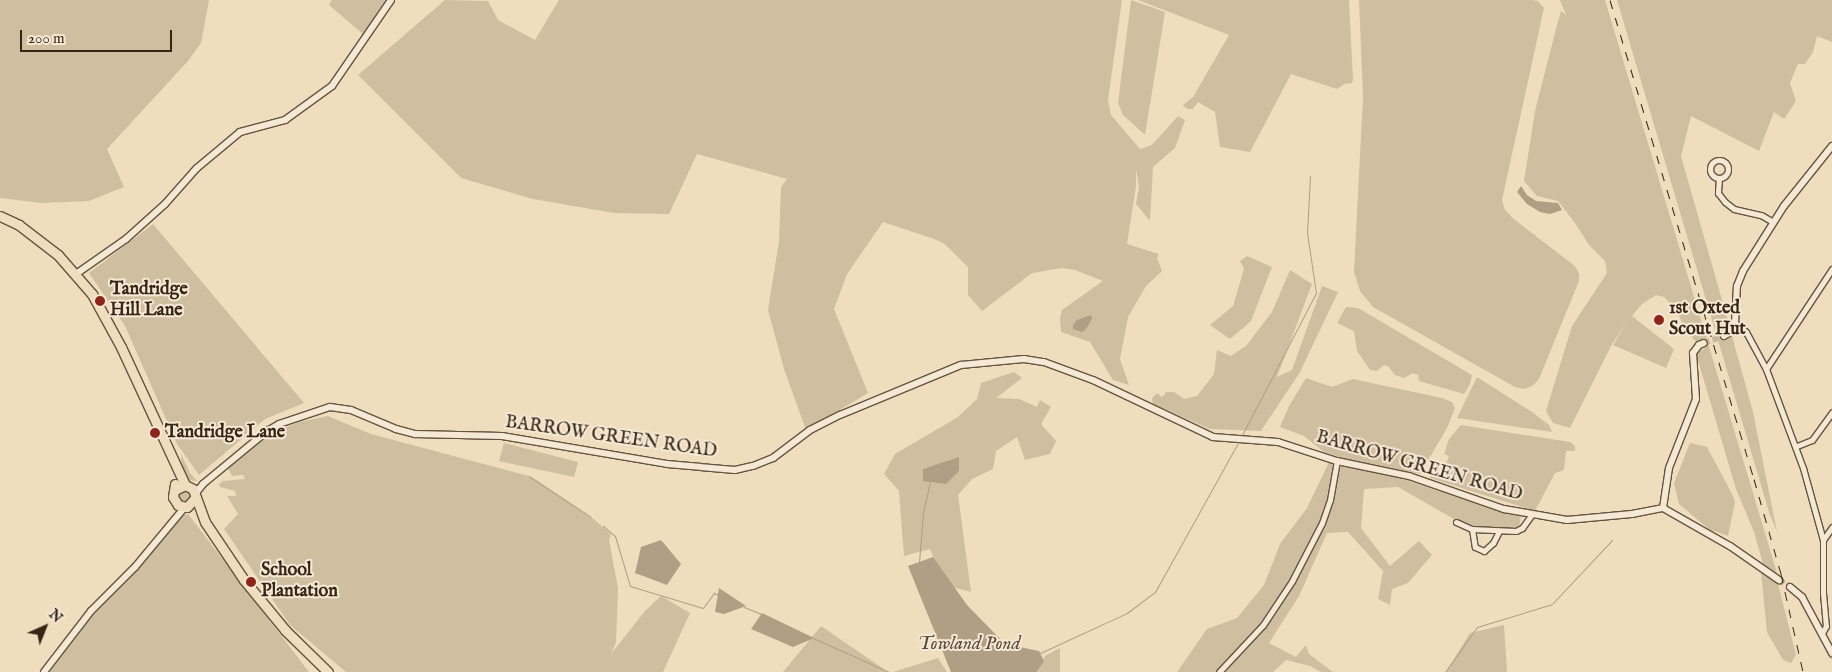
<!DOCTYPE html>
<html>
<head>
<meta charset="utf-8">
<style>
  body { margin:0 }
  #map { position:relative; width:1832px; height:672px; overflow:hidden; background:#efddbe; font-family:"IM FELL English",serif }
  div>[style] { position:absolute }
  .green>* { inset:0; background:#d0bea1 }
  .round { border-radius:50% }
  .water>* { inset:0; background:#b09f85 }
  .stream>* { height:1px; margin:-0.5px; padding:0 0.5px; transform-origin:0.5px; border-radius:0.5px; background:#b09f85 }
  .tertiary-tunnel>* { height:6px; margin-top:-3px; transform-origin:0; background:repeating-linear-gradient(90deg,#cab89c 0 6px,transparent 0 9px) }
  .roads { filter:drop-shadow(1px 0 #655440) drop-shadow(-1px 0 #655440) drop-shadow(0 1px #655440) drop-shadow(0 -1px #655440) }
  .minor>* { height:5px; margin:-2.5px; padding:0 2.5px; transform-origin:2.5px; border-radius:2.5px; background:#f5e9d5 }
  .minor>.ring { margin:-2.5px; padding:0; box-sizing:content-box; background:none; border:5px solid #f5e9d5; border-radius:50% }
  .tertiary>* { height:6px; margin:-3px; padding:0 3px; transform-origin:3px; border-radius:3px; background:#f5e9d5 }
  .primary>* { height:9px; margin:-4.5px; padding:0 4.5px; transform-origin:4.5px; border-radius:4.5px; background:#efddbe }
  .rail>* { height:1px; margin-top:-0.5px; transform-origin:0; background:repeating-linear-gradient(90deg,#372616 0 9px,transparent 0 18px) }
  .dots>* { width:14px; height:14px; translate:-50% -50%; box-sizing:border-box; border:2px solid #f5e9d5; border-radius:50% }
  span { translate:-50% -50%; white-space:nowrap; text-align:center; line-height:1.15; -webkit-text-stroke:4px #f5e9d5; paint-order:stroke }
  .poi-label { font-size:18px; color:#372616; font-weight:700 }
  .left { translate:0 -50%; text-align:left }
  .street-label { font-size:18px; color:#372616 }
  .water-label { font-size:19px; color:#5b4a37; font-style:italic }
  .north { position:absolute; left:20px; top:602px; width:50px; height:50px; -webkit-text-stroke:4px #f5e9d5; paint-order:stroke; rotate:44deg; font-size:14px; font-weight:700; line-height:20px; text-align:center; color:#372616 }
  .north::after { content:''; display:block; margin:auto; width:18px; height:22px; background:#372616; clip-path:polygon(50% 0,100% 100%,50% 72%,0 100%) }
  .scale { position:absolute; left:20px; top:30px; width:152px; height:22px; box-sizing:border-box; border:2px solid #372616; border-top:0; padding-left:6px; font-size:15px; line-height:18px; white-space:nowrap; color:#372616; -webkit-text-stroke:4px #f5e9d5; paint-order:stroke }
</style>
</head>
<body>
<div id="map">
  <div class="green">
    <i style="clip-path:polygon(0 0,209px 0,201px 43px,188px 61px,107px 149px,124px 187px,89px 201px,42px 203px,0 198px)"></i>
    <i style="clip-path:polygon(332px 0,388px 0,364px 35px,329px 5px)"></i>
    <i style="clip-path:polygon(445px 0,488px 1px,498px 20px,535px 40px,559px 0,1122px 0,1108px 100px,1111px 115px,1140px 149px,1152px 145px,1178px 116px,1185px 120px,1175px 148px,1153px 167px,1150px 221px,1136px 204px,1139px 187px,1136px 169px,1136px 186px,1127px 244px,1159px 254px,1157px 258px,1162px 271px,1146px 286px,1128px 317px,1120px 359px,1129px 385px,1113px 380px,1090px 342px,1061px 332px,1060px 318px,1062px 310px,1103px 281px,1075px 270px,1062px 268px,1032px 273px,982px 311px,968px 295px,968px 267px,946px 245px,937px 240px,883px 222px,847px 274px,834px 309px,868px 393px,806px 430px,784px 369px,768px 310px,779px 241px,781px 187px,787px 179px,697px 154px,669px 214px,614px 213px,533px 199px,461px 178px,358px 75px)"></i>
    <i style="clip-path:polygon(1131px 0,1165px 12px,1145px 135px,1123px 115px,1118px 103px)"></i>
    <i style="clip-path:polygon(1138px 0,1349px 0,1353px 80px,1352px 83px,1344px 84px,1337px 89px,1291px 74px,1250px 152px,1220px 147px,1215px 112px,1198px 102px,1193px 109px,1187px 109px,1183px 105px,1193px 97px,1229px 35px)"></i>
    <i style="clip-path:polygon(1359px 0,1531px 0,1538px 1px,1544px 8px,1502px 200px,1505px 210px,1515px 220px,1575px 266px,1579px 274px,1579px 281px,1539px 379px,1532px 386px,1524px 389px,1515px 387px,1373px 307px,1360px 291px,1354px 272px,1363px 97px)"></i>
    <i style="clip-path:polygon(1560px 0,1605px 0,1777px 573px,1763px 564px,1754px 532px,1736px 489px,1697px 357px,1697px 352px,1706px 348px,1703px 340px,1697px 343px,1685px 329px,1677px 311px,1664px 297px,1656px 295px,1642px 304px,1632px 316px,1674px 349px,1666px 368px,1613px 345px,1626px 323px,1612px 344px,1570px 428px,1553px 423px,1546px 411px,1572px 326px,1607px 273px,1605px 261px,1589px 245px,1575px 223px,1558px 201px,1537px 196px,1524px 181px,1535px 111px,1557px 25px,1561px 11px,1566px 15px)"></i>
    <i style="clip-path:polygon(1617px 0,1832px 0,1832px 42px,1817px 36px,1813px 52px,1805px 64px,1798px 64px,1790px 83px,1796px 101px,1784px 119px,1774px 112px,1759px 151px,1691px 116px,1681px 156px,1728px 321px,1721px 325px,1726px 340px,1732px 336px,1753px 412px,1777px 532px,1769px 512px)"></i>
    <i style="clip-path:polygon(153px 224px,304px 403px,265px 419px,199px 475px,177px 444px,125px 326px,89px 273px)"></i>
    <i style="clip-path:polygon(1247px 256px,1272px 267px,1251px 321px,1230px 339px,1210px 325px,1233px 306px,1244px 269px,1240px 261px)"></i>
    <i style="clip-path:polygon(1290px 270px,1312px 284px,1277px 377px,1292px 370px,1322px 286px,1338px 292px,1300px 372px,1261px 431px,1210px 429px,1153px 404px,1152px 398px,1157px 393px,1162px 397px,1166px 392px,1174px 392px,1184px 399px,1197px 396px,1214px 374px,1217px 350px,1231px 356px,1246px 346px,1272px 312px)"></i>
    <i style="clip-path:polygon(1346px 307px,1358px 308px,1472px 375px,1470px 384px,1464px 394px,1419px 381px,1418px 375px,1413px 373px,1404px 378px,1395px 375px,1388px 366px,1384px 365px,1377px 371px,1370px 370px,1357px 351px,1354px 331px,1337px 323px)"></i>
    <i style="clip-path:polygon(1014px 372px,1022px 378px,996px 398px,1019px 399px,1037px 407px,1040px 400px,1051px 407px,1041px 424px,1056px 441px,1050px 454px,1025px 460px,1017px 437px,996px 451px,993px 469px,972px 479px,958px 495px,971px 592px,945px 585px,930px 549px,904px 556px,899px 491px,884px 474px,895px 454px,958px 417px,977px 399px,981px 383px)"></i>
    <i style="clip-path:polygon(1477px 377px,1532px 412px,1549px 425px,1552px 432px,1457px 418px)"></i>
    <i style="clip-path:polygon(1306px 378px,1332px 387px,1353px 379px,1442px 398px,1452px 402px,1455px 408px,1447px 428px,1420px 474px,1343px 458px,1324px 452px,1304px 436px,1280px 427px,1289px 406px)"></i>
    <i style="clip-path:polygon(328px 416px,371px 434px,529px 476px,591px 517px,611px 534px,609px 540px,618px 588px,616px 642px,611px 654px,645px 611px,661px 596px,690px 613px,663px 672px,346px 672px,290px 625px,224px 529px,238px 514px,227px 496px,236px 496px,235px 491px,220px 487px,219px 484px,223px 481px,245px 479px,243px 475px,232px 476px,228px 468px,272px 432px,299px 422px)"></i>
    <i style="clip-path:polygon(1461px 425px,1570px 442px,1575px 446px,1575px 451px,1566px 451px,1564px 470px,1555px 473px,1535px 511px,1430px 478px,1432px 470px,1442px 474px,1449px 456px,1444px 454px,1449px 439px)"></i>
    <i style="clip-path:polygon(504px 443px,578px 462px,574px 477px,499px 461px)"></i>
    <i style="clip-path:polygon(1690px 443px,1707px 447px,1733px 496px,1735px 502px,1728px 536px,1709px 529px,1679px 504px,1674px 483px)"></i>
    <i style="clip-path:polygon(181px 454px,190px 473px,197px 481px,187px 480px,182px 472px)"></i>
    <i style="clip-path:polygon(1329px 462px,1394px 476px,1503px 513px,1521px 516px,1519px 528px,1482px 529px,1459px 522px,1398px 487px,1364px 489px,1361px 528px,1390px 566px,1419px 541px,1432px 555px,1408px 583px,1392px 589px,1390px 605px,1378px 599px,1383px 571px,1348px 532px,1327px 533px,1299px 596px,1269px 643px,1296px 657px,1306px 645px,1309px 654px,1333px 672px,1321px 672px,1310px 666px,1286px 660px,1273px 672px,1177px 672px,1207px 629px,1237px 618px,1264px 585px,1280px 544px,1307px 508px)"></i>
    <i class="round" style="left:177px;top:489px;width:14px;height:14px"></i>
    <i style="clip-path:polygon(188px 514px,309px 672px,49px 672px,92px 615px,148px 555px,177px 518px)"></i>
    <i style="clip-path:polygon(1761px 572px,1778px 584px,1796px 655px,1791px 663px,1783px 660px,1767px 632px)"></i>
    <i style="clip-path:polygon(1504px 625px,1507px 672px,1446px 672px,1470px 633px)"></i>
    <i style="clip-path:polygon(821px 626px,888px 672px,783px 672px)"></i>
    <i style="clip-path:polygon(1060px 648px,1060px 672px,1038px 672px,1045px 656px)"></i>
    <i style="clip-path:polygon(938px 658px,947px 672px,893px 672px)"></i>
  </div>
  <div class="water">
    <i style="clip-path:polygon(1521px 186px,1527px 195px,1536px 201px,1558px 203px,1562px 210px,1550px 214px,1540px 212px,1527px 204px,1517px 192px)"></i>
    <i style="clip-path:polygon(1091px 315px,1092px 319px,1086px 329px,1082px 332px,1073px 329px,1073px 325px,1077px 320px)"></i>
    <i style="clip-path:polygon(959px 457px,959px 471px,946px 484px,923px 481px,923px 469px)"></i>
    <i style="clip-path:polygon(661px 540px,681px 564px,667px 585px,635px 573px,641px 547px)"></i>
    <i style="clip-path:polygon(933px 557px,967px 605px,1005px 644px,1039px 651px,1044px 661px,1037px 672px,951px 672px,908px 566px)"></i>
    <i style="clip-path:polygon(719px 588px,746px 606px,724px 614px,715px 612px)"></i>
    <i style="clip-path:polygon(762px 613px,814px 638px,793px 647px,751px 629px)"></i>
  </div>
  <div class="stream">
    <i style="left:1241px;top:437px;width:162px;rotate:-62.5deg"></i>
    <i style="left:1316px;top:293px;width:61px;rotate:-98.5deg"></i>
    <i style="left:1307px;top:233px;width:57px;rotate:-87deg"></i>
    <i style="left:529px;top:476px;width:74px;rotate:33.5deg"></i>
    <i style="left:603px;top:526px;width:16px;rotate:40deg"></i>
    <i style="left:615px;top:536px;width:52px;rotate:73.3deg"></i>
    <i style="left:630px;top:586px;width:76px;rotate:16.8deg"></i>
    <i style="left:703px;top:608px;width:19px;rotate:-54deg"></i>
    <i style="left:714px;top:593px;width:4px;rotate:27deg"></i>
    <i style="left:919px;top:562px;width:50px;rotate:-85.4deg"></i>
    <i style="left:923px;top:512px;width:31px;rotate:-77deg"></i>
    <i style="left:744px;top:607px;width:18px;rotate:22deg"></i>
    <i style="left:813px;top:638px;width:83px;rotate:24.1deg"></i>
    <i style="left:1040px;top:653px;width:96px;rotate:-24.7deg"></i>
    <i style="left:1127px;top:613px;width:35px;rotate:-37deg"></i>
    <i style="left:1155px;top:592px;width:173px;rotate:-60.9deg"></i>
    <i style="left:1445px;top:672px;width:55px;rotate:-54.6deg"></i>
    <i style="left:1477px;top:627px;width:78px;rotate:-17deg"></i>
    <i style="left:1552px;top:604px;width:88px;rotate:-46.8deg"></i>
  </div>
  <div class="tertiary-tunnel">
    <i style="left:1704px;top:343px;width:21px;rotate:-19deg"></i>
    <i style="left:1779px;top:580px;width:13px;rotate:32deg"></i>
  </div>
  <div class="roads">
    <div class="minor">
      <i class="ring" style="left:1710px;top:160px;width:13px;height:13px"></i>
      <i style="left:1719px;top:178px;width:15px;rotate:94deg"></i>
      <i style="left:1718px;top:193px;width:11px;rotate:52deg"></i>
      <i style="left:1725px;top:202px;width:11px;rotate:38deg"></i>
      <i style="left:1734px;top:209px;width:28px;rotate:13deg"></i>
      <i style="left:1761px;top:215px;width:14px;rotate:30deg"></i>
      <i style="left:1735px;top:323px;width:14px;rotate:39deg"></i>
      <i style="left:1746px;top:332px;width:42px;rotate:61.6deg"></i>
      <i style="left:1766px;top:369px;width:106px;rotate:69.5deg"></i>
      <i style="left:1803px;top:468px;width:75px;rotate:74.5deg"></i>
      <i style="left:1823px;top:540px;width:53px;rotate:90deg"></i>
      <i style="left:1823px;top:593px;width:33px;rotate:85deg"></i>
      <i style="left:1826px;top:626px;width:8px;rotate:120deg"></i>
      <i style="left:1766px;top:369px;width:120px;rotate:-56.6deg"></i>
      <i style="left:1797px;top:446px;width:16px;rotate:-22deg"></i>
      <i style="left:1812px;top:440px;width:34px;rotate:-54deg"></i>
      <i style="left:1456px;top:522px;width:17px;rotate:24deg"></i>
      <i style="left:1472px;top:529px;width:44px;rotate:2.6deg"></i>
      <i style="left:1516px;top:531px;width:7px;rotate:-27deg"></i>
      <i style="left:1522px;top:528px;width:17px;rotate:-54deg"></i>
      <i style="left:1472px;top:529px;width:18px;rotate:81deg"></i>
      <i style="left:1475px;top:547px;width:10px;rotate:24deg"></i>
      <i style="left:1484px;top:551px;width:12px;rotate:-42deg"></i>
      <i style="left:1493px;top:543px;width:13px;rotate:-63deg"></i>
      <i style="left:1823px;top:540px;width:16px;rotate:-55deg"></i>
      <i style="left:1219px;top:672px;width:64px;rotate:-46.9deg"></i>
      <i style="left:1263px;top:625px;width:53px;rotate:-56.6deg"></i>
      <i style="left:1292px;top:581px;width:65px;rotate:-62.7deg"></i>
      <i style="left:1322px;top:523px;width:24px;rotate:-71deg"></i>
      <i style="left:1330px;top:500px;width:40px;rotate:-80deg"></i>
    </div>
    <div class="tertiary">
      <i style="left:76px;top:274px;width:61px;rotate:-35deg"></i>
      <i style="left:126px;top:239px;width:52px;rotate:-41.9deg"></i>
      <i style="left:165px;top:204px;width:48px;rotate:-48.4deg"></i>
      <i style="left:197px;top:168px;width:56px;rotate:-39.9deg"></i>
      <i style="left:240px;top:132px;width:47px;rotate:-14.9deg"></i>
      <i style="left:285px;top:120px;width:58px;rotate:-35.9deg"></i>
      <i style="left:332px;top:86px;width:104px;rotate:-55.5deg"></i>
      <i style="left:1724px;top:336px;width:9px;rotate:-32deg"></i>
      <i style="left:1732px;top:331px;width:9px;rotate:-69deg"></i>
      <i style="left:1735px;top:323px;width:37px;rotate:-87deg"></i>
      <i style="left:1737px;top:286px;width:16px;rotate:-68deg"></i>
      <i style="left:1743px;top:271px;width:77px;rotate:-57.8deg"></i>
      <i style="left:1784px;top:206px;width:77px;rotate:-51.3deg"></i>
      <i style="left:195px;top:494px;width:13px;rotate:-51deg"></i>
      <i style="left:203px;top:484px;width:83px;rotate:-39.6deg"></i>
      <i style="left:267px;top:431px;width:14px;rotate:-30deg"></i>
      <i style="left:279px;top:424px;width:54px;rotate:-18.4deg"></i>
      <i style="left:330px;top:407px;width:21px;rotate:8deg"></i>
      <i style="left:351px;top:410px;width:49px;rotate:22.9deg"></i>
      <i style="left:396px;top:429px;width:20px;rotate:15deg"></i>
      <i style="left:415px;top:434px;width:87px;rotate:1.3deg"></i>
      <i style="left:502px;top:436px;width:167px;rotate:9.6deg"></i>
      <i style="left:667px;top:464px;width:68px;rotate:5deg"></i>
      <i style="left:735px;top:470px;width:18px;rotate:-13deg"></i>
      <i style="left:753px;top:466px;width:22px;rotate:-22deg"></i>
      <i style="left:773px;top:458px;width:46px;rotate:-37.1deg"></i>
      <i style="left:810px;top:430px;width:34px;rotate:-27deg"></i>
      <i style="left:840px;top:415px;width:131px;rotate:-22.5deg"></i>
      <i style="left:961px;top:365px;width:63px;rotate:-5.4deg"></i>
      <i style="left:1024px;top:359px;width:20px;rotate:9deg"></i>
      <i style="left:1044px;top:362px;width:52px;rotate:20.2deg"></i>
      <i style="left:1093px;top:380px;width:133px;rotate:25.4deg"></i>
      <i style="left:1213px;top:437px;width:65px;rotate:4.4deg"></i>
      <i style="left:1278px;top:442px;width:62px;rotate:17.9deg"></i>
      <i style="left:1337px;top:461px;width:74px;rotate:11.8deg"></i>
      <i style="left:1409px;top:476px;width:101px;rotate:19.2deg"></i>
      <i style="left:1504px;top:509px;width:64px;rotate:9.9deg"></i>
      <i style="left:1567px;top:520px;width:65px;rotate:-5.3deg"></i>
      <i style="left:1632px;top:514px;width:32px;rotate:-11deg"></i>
      <i style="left:1663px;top:508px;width:77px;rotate:29.6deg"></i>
      <i style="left:1730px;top:546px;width:60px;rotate:34.8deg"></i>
      <i style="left:1663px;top:508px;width:40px;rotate:-81.5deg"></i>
      <i style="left:1669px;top:468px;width:74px;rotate:-68.6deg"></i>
      <i style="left:1696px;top:399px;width:46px;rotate:-93.7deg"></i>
      <i style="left:1693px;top:353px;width:10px;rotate:-53deg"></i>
      <i style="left:1699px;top:345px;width:5px;rotate:-22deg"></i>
      <i style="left:1790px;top:587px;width:16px;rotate:40deg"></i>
      <i style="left:1802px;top:597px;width:64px;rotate:61.8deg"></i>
      <i style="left:44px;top:672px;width:77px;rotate:-52.4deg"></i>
      <i style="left:91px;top:611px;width:62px;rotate:-45deg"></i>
      <i style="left:135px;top:567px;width:78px;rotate:-50.2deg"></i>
    </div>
    <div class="primary">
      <i style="left:0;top:216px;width:21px;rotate:25deg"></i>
      <i style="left:19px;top:225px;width:49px;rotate:37.6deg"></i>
      <i style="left:58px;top:255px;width:52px;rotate:48.9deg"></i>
      <i style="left:92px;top:294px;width:60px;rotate:61.3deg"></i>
      <i style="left:121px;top:347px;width:152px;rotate:65.1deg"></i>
      <i style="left:175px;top:484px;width:13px;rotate:99deg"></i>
      <i style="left:173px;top:497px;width:9px;rotate:58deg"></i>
      <i style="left:178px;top:505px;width:9px;rotate:13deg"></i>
      <i style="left:187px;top:507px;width:12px;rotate:-48deg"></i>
      <i style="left:175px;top:490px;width:11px;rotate:-27deg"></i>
      <i style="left:185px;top:485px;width:9px;rotate:27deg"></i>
      <i style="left:193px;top:489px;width:35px;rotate:70deg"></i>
      <i style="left:205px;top:522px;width:70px;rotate:56.1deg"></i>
      <i style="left:244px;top:580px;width:65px;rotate:50.6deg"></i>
      <i style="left:285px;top:630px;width:60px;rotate:44.3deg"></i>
    </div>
  </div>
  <div class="rail">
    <i style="left:1610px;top:0;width:500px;rotate:73.27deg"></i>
    <i style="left:1754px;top:479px;width:99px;rotate:74.1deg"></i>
    <i style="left:1781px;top:574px;width:100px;rotate:77.3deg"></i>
  </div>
  <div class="dots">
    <i style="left:100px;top:301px;background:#8f2418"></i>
    <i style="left:1659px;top:320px;background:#8f2418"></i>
    <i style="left:155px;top:433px;background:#8f2418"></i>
    <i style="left:251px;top:582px;background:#8f2418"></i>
  </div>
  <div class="poi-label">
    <span class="left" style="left:110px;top:301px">Tandridge<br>Hill Lane</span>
    <span class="left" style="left:1669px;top:320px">1st Oxted<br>Scout Hut</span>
    <span class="left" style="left:165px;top:433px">Tandridge Lane</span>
    <span class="left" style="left:261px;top:582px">School<br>Plantation</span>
  </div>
  <div class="street-label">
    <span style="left:611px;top:438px;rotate:8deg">BARROW GREEN ROAD</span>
    <span style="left:1419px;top:467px;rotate:16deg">BARROW GREEN ROAD</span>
  </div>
  <div class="water-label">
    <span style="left:969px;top:645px">Towland Pond</span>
  </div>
  <div class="north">N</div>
  <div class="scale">200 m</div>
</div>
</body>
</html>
